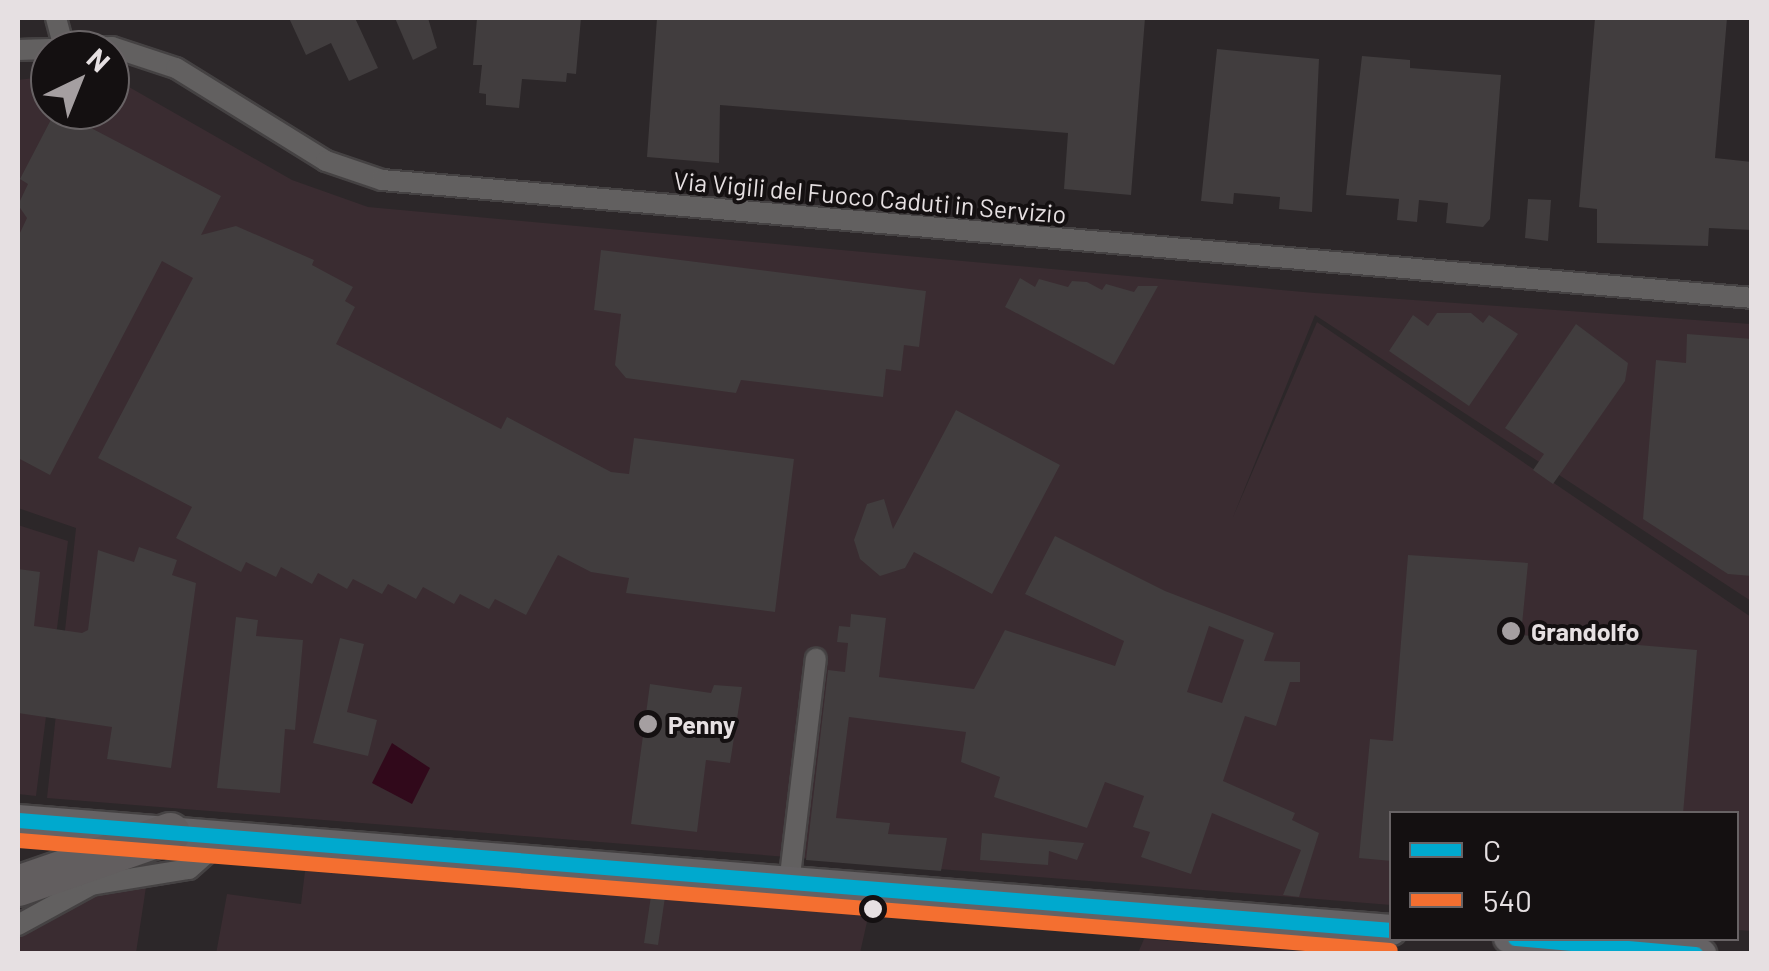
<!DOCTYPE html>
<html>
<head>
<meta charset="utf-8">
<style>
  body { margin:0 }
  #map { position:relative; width:1769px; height:971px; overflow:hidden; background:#2c2729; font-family:Barlow,sans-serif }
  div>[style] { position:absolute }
  .built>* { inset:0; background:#3a2c31 }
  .water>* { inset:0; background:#31091b }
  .building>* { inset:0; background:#413d3e }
  .roads { filter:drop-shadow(2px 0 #454243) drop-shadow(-2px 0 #454243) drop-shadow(0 2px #454243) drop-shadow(0 -2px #454243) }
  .street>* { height:20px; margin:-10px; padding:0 10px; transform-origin:10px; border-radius:10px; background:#626060 }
  .secondary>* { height:30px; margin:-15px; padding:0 15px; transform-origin:15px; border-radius:15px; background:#656264 }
  .highway>* { height:40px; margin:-20px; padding:0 20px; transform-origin:20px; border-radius:20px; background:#625e5f }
  .bus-1>* { height:15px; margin:-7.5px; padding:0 7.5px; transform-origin:7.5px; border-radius:7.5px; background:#00a9ce }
  .bus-2>* { height:15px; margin:-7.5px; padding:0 7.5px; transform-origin:7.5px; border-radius:7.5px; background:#f46f30 }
  .dots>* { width:28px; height:28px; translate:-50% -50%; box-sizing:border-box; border:5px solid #141011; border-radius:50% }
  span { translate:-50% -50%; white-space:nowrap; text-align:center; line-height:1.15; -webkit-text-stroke:8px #141011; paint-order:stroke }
  .street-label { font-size:25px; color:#e6e0e2 }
  .poi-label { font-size:25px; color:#e6e0e2; font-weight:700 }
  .left { translate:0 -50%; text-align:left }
  .frame { position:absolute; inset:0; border:20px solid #e6e0e2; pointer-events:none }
  .legend { position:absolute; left:1389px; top:811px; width:350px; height:130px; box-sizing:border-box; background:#141011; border:2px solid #686365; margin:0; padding:12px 18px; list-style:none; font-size:30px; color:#e6e0e2 }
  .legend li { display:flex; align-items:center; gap:20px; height:50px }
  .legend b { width:50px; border:2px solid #686365 }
  .north { position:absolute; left:30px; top:30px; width:100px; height:100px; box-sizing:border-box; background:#141011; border:2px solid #686365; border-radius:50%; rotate:43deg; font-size:28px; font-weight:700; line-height:40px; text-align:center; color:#e6e0e2 }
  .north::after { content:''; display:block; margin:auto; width:35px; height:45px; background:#a59fa1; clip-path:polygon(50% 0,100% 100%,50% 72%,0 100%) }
</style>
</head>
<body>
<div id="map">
  <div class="built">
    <i style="clip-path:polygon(50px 76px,50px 110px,110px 110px,110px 81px,122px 83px,292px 180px,368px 207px,1315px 293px,1751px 324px,1751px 601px,1315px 315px,1233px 517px,1317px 322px,1751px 617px,1751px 931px,1737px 930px,1736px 814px,1392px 814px,1391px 905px,47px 798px,76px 528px,18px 508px,18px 80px)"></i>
    <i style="clip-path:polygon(18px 525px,68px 541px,36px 796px,18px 794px)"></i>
    <i style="clip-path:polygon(305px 871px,650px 898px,869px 913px,860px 953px,216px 954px,227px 894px,301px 904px)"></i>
    <i style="clip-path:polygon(146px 887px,136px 953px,18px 954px,18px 934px,94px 895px)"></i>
    <i style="clip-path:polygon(1144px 939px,1303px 951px,1138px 953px)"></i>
  </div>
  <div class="water">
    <i style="clip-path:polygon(392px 743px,430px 768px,412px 804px,372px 783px)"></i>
  </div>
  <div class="building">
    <i style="clip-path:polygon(289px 18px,355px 18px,378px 68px,349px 81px,331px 43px,306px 55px)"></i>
    <i style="clip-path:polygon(395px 18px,428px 18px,437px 48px,413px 60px)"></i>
    <i style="clip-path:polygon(477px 18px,581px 18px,576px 74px,567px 73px,566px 82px,522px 79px,519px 108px,486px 105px,486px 94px,479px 93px,482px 65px,473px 65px)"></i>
    <i style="clip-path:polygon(657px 18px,1145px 18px,1131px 195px,1064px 189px,1068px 133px,720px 105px,719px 163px,647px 157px)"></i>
    <i style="clip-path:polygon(1595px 18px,1727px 18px,1715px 158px,1752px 162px,1752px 230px,1709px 228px,1708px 246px,1597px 243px,1597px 209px,1579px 207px)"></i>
    <i style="clip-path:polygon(1217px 49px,1319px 59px,1312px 212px,1279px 209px,1280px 197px,1234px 193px,1233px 204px,1201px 201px)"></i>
    <i style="clip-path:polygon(1362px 56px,1410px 60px,1410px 68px,1501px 75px,1490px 219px,1483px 227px,1446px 223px,1448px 203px,1419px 200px,1417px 222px,1397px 220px,1399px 199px,1346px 195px)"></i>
    <i style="clip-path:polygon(56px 110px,75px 110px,70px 117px,221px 196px,201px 235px,236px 226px,314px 260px,312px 265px,353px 287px,345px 301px,355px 307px,336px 344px,501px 429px,507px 417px,611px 472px,629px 474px,634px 438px,794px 459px,775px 612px,626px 593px,629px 578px,591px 572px,558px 555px,526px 615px,495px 599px,489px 609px,460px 594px,454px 604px,423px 587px,416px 599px,388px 584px,382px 594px,353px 579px,347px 589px,318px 573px,312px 584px,281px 567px,276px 577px,246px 562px,241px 572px,176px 538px,192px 507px,98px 458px,193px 278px,162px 261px,50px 475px,18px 458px,18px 237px,27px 218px,18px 205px,28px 184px,20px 179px)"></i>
    <i style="clip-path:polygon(1528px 199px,1551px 200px,1548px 241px,1525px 238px)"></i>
    <i style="clip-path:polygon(601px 250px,926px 291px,919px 347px,904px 345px,901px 371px,886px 369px,883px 397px,741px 380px,736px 393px,626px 378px,615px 365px,621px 314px,594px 310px)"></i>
    <i style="clip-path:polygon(1020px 278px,1035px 287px,1039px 279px,1068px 287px,1072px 281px,1087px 282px,1102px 290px,1106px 284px,1134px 292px,1138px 286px,1158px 286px,1114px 365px,1005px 307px)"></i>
    <i style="clip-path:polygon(1437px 313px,1471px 313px,1483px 323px,1489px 315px,1518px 334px,1469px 406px,1389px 351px,1413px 315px,1428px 326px)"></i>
    <i style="clip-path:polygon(1576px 324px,1628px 363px,1625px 381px,1553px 484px,1533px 470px,1544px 454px,1505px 428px)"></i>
    <i style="clip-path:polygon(1687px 334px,1752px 339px,1752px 576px,1728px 574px,1643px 519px,1656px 360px,1686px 363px)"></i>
    <i style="clip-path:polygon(956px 410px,1060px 465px,992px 594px,914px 552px,905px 568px,880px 576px,860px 559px,854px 540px,867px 504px,884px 499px,893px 529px)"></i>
    <i style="clip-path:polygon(evenodd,1055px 536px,1165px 591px,1274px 633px,1264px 661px,1300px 662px,1300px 682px,1290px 682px,1276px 726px,1245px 716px,1223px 781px,1295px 813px,1292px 820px,1319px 833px,1299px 897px,1283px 895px,1301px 850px,1212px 813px,1191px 874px,1141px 857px,1150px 832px,1133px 827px,1144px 796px,1105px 782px,1087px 828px,994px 797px,1000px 777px,961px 762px,966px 732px,849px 717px,836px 818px,890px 823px,888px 834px,947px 838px,941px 871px,806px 860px,828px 670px,845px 672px,848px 643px,837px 642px,839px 626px,850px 627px,851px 614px,886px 618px,879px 677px,974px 689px,1005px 630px,1115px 666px,1124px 641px,1025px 594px,1055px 536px,1209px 626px,1244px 640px,1222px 703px,1187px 692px,1209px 626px)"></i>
    <i style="clip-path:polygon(139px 547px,177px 560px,172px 575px,196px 583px,171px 768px,107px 759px,112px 727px,18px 713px,18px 569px,40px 572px,34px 626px,82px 633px,88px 630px,98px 550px,134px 562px)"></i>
    <i style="clip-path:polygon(1408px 555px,1528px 563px,1521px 635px,1697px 650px,1683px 814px,1392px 814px,1392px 861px,1359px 858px,1370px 739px,1393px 741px)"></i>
    <i style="clip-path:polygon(236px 617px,258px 620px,256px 636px,303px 640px,295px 730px,285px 729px,280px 793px,217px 788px)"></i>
    <i style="clip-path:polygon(340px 638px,364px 644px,347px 712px,377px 720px,368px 756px,313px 743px)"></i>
    <i style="clip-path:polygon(650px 684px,711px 693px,714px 685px,742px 687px,730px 763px,706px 760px,697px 832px,631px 824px)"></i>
    <i style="clip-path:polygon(982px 833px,1031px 838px,1084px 843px,1077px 860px,1049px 851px,1048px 865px,980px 860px)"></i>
    <i style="clip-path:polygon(651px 896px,665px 897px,658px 945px,644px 943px)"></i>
  </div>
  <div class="roads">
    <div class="street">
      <i style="left:56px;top:18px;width:27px;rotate:75deg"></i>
      <i style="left:18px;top:50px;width:94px;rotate:-1.8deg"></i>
      <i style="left:112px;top:47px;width:67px;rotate:18.2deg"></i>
      <i style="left:176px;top:68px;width:176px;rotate:31.8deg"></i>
      <i style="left:326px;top:161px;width:59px;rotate:18.7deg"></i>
      <i style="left:382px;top:180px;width:1375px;rotate:4.92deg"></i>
      <i style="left:789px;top:884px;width:227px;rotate:-83.2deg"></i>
      <i style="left:18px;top:925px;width:83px;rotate:-28.7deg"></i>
      <i style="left:91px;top:885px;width:99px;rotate:-9.3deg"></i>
      <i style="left:189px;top:869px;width:50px;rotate:-41.7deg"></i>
    </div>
    <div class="secondary">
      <i style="left:18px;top:820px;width:1378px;rotate:4.58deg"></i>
      <i style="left:1509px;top:938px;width:193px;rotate:4.8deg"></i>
    </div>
    <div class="highway">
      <i style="left:18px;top:886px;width:161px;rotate:-19.2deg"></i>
    </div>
  </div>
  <div class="bus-1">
    <i style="left:18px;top:820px;width:1378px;rotate:4.58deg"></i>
    <i style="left:1515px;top:938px;width:181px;rotate:5.1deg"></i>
  </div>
  <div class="bus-2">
    <i style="left:18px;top:840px;width:1376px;rotate:4.58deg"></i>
  </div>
  <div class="dots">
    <i style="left:1511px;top:631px;background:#a59fa1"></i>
    <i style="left:648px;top:724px;background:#a59fa1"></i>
    <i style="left:873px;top:909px;background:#e6e0e2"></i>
  </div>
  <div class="street-label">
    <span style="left:870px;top:197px;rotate:5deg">Via Vigili del Fuoco Caduti in Servizio</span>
  </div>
  <div class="poi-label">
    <span class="left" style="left:1531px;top:631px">Grandolfo</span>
    <span class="left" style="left:668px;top:724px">Penny</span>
  </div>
  <div class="frame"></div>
  <ul class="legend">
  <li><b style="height:12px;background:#00a9ce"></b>C</li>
  <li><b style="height:12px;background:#f46f30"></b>540</li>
  </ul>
  <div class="north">N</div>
</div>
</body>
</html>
